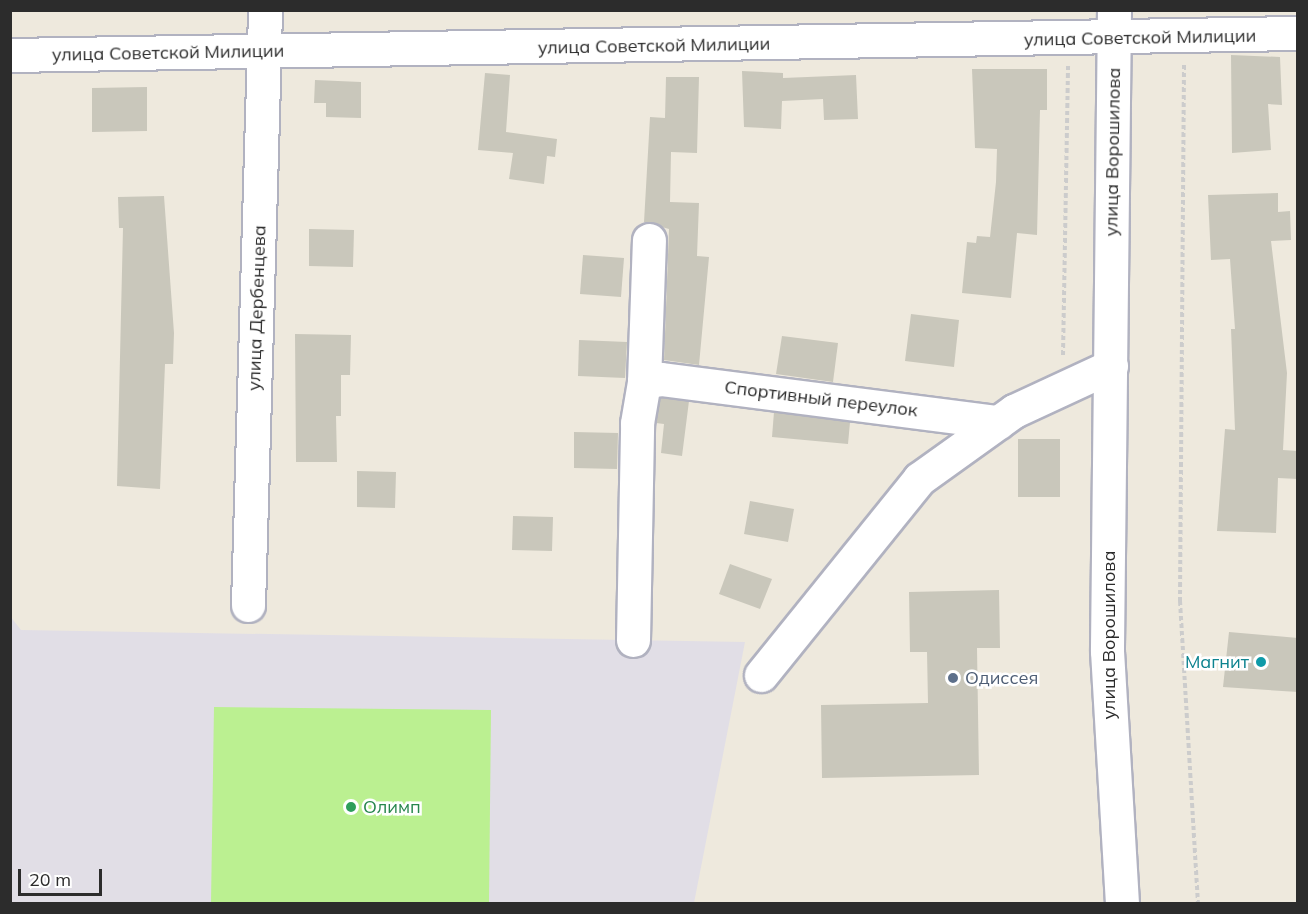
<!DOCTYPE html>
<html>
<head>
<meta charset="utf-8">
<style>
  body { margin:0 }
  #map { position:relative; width:1308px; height:914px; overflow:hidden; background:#eee9dd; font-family:Mulish,sans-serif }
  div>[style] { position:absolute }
  .industrial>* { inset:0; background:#e1dee6 }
  .pitch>* { inset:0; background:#bbf091 }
  .building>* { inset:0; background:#c9c7bb }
  .path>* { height:4px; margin-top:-2px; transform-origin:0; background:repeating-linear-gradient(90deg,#ccc 0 4.5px,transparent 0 7.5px) }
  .roads { filter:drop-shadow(2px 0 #b1b2c0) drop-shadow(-2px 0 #b1b2c0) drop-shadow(0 2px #b1b2c0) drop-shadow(0 -2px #b1b2c0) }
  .street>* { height:33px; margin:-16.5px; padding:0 16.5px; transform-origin:16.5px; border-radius:16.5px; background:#fff }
  .secondary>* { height:33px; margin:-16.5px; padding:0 16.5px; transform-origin:16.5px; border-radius:16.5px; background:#fff }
  .dots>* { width:16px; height:16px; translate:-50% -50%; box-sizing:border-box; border:3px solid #fff; border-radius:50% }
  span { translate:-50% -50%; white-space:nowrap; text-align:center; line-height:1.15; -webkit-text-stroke:5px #fff; paint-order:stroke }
  .street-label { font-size:18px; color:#2c2c2c }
  .culture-label { font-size:18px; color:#0d838f }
  .right { translate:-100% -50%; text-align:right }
  .service-label { font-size:18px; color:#4e5e75 }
  .left { translate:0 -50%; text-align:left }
  .leisure-label { font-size:18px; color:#27864d }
  .frame { position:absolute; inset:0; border:12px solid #2c2c2c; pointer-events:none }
  .scale { position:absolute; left:18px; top:869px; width:84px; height:27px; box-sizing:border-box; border:3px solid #2c2c2c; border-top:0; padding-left:8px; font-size:18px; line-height:21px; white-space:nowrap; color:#2c2c2c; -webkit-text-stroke:4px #fff; paint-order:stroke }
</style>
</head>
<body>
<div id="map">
  <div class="industrial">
    <i style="clip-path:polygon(10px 616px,21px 630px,745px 642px,694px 903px,11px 903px)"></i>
  </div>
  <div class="pitch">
    <i style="clip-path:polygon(214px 707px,491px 710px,489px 903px,211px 903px)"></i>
  </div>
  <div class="building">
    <i style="clip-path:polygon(1231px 55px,1280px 57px,1282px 105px,1268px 104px,1271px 150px,1232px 153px)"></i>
    <i style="clip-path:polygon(972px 69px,1047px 69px,1047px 110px,1040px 110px,1037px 235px,1017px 233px,1011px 298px,962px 293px,967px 242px,976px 243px,977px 236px,990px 237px,996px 182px,997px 149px,975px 148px)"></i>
    <i style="clip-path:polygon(742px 71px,783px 73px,783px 78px,856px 75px,858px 119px,824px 120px,823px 99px,782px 101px,781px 129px,744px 127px)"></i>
    <i style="clip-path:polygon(485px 73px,510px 75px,506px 132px,557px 139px,555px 157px,547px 156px,544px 184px,509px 179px,513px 153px,478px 150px)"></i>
    <i style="clip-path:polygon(666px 77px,699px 77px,697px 153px,671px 152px,670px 202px,699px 203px,697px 256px,709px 257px,699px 365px,664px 360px,669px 229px,644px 222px,650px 117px,665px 118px)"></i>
    <i style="clip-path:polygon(315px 80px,361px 82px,361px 118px,326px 117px,326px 103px,314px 103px)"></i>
    <i style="clip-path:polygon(147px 87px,147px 131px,92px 132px,92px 88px)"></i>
    <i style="clip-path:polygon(1278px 193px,1278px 212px,1290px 211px,1291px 240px,1271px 241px,1287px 373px,1283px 450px,1298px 451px,1298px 479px,1278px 478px,1276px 533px,1217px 531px,1225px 429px,1235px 430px,1231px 329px,1235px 329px,1230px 259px,1211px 260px,1208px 195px)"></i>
    <i style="clip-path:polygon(164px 196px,174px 333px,173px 364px,165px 364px,160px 489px,117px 486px,123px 228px,119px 228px,118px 197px)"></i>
    <i style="clip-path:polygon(309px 229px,354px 230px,353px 267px,309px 266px)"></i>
    <i style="clip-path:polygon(583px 255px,624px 258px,621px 297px,580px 294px)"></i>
    <i style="clip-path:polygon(911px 314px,959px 320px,954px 367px,905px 361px)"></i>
    <i style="clip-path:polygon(295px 334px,351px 335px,350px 375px,341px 375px,341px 416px,336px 416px,337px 462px,296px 462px)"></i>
    <i style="clip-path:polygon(782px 336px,838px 343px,833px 382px,776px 374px)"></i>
    <i style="clip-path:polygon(579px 340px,627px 342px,625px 378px,578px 376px)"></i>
    <i style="clip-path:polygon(660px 398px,689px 401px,682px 456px,661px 453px,664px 424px,656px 423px)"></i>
    <i style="clip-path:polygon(774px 412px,850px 422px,848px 444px,772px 437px)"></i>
    <i style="clip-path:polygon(574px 432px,618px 433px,617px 469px,574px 468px)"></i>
    <i style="clip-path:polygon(1018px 439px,1060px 439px,1060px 497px,1018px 497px)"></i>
    <i style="clip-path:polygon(357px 471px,396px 472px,395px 508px,357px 507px)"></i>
    <i style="clip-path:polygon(750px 501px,794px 509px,788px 542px,744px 534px)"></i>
    <i style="clip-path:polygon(513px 516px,553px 517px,552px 551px,512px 550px)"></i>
    <i style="clip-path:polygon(730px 564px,772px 579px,760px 609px,719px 594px)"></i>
    <i style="clip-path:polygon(999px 590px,1000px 648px,977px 648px,979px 775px,822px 778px,821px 705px,928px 703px,927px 652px,910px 652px,909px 592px)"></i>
    <i style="clip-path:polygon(1229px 632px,1298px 638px,1298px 692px,1223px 687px)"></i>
  </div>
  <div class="path">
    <i style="left:1184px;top:65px;width:536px;rotate:90.43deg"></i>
    <i style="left:1180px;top:601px;width:304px;rotate:86.6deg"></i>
    <i style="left:1063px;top:355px;width:290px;rotate:-89deg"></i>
  </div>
  <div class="roads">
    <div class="street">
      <i style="left:10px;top:55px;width:1288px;rotate:-0.98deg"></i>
      <i style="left:644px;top:382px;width:142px;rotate:-88deg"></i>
      <i style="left:248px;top:605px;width:595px;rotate:-88.36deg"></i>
      <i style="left:633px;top:640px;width:217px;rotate:-88.9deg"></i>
      <i style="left:637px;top:423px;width:42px;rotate:-80.3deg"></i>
      <i style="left:644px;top:382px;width:17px;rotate:-10deg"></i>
      <i style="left:661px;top:379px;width:340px;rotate:7.3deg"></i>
      <i style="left:761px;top:675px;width:252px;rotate:-51.1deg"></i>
      <i style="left:919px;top:479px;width:117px;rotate:-35.6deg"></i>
      <i style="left:1014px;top:411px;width:107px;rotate:-24.9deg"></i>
    </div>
    <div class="secondary">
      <i style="left:1114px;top:10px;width:641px;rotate:90.63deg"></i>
      <i style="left:1107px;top:651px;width:253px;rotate:86.6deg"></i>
    </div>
  </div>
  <div class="dots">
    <i style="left:1261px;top:662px;background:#0f9aa8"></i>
    <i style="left:953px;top:678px;background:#5c6f8a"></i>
    <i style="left:351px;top:807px;background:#2e9e5b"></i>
  </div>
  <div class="street-label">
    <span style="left:1140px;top:38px;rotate:-1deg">улица Советской Милиции</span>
    <span style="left:654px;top:46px;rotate:-1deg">улица Советской Милиции</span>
    <span style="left:168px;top:53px;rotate:-1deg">улица Советской Милиции</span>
    <span style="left:1113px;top:152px;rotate:-89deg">улица Ворошилова</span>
    <span style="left:257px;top:308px;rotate:-88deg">улица Дербенцева</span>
    <span style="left:821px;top:399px;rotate:7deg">Спортивный переулок</span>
    <span style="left:1109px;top:635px;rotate:-90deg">улица Ворошилова</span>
  </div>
  <div class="culture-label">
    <span class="right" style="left:1249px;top:662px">Магнит</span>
  </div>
  <div class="service-label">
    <span class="left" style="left:965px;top:678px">Одиссея</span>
  </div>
  <div class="leisure-label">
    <span class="left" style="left:363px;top:807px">Олимп</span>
  </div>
  <div class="frame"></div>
  <div class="scale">20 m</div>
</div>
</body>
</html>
